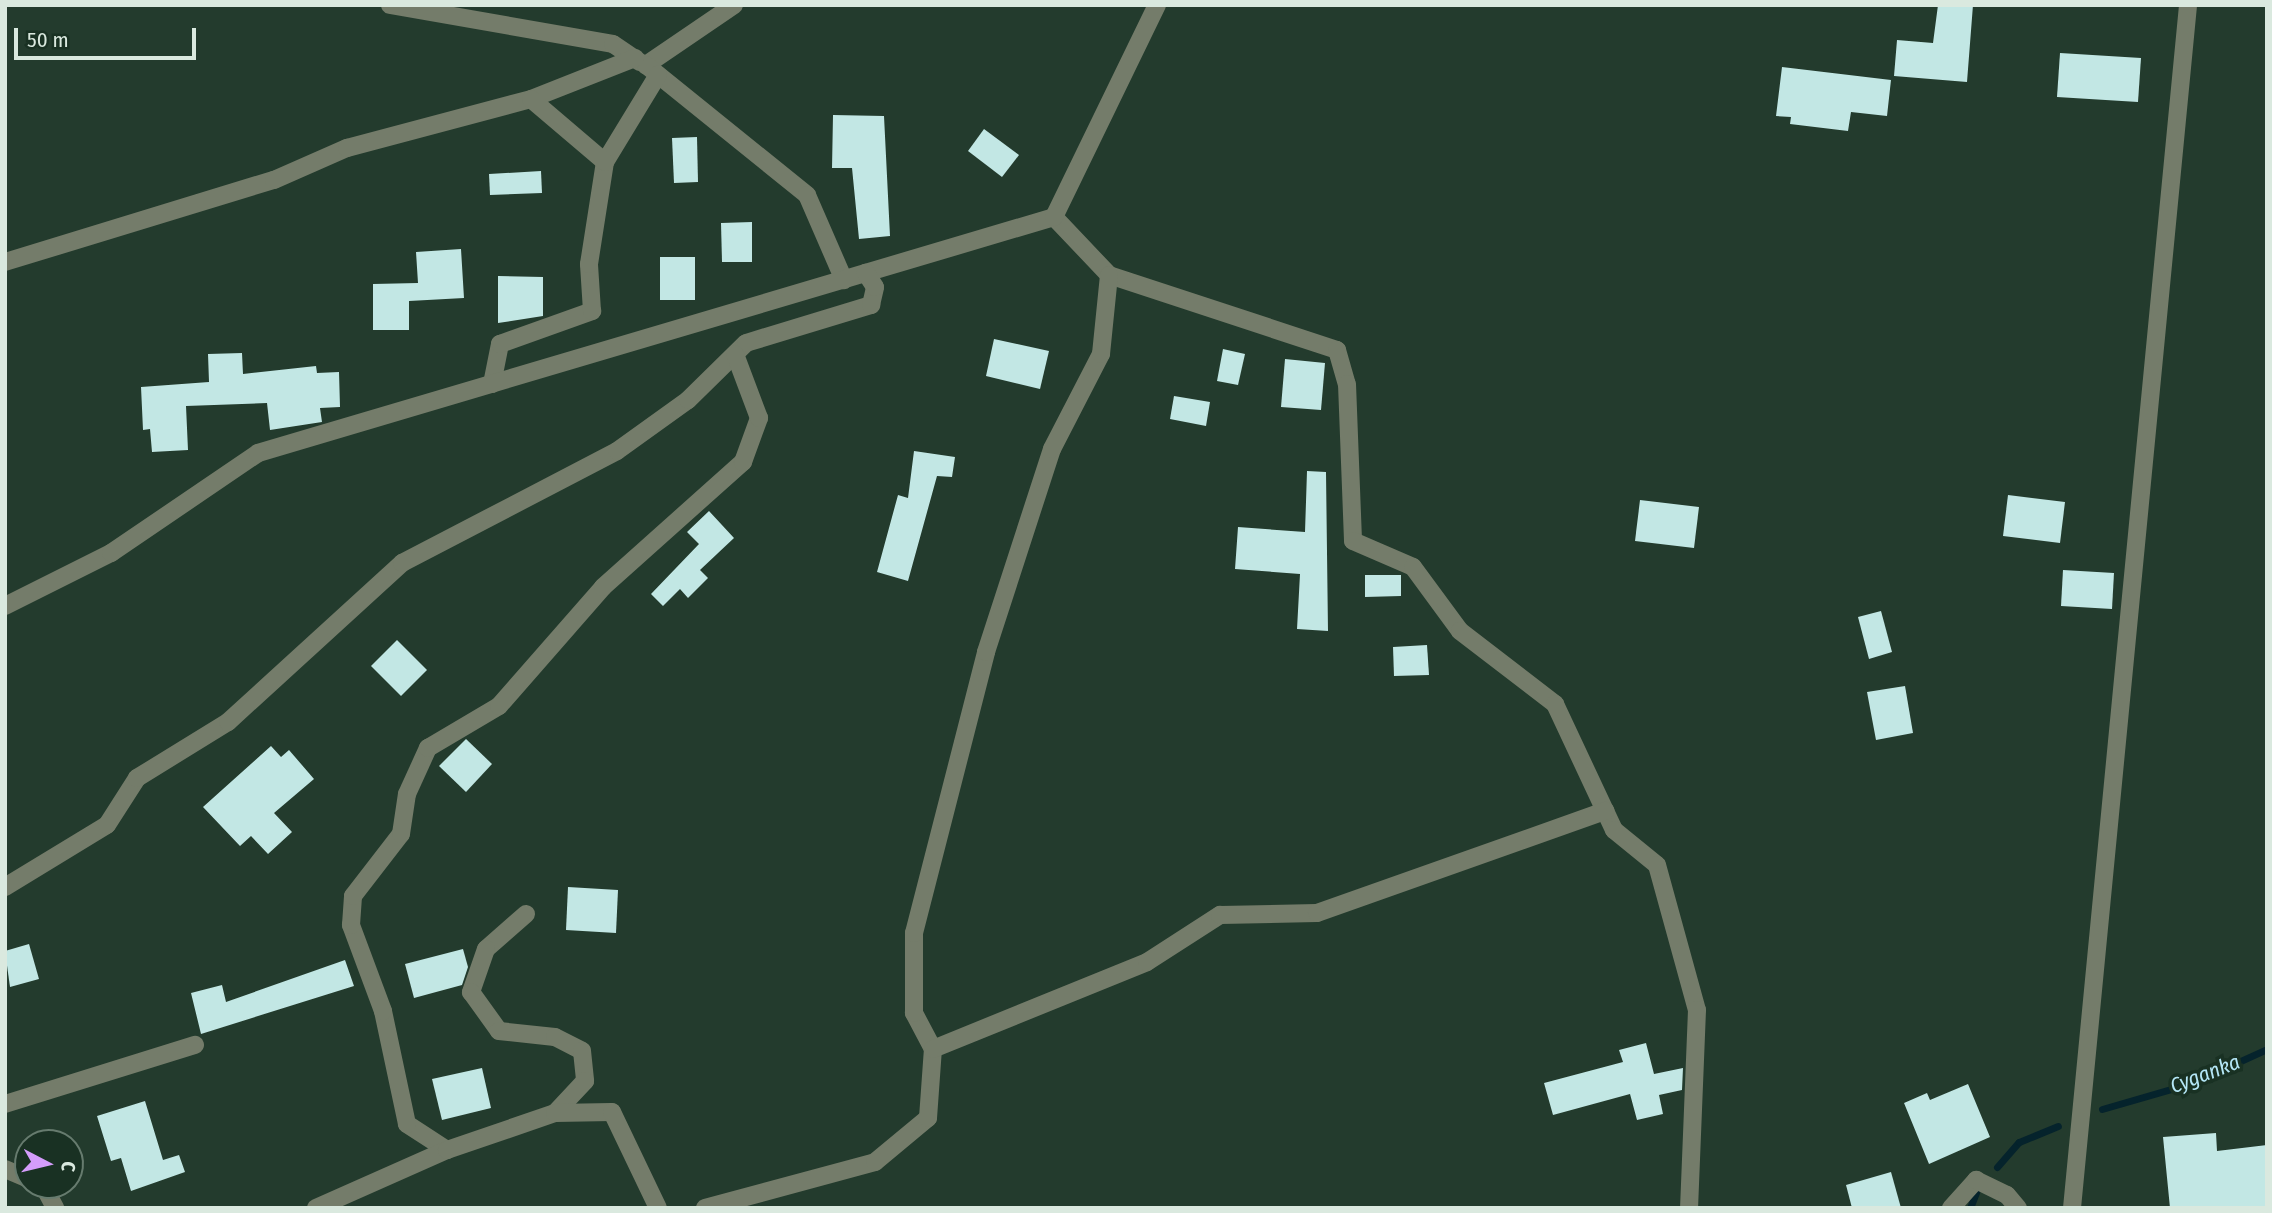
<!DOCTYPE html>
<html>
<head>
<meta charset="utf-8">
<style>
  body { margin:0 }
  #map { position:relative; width:2272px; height:1213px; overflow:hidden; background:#233b2d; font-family:"Fira Sans Condensed",sans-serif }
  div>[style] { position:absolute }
  .stream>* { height:7px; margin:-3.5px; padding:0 3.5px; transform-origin:3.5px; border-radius:3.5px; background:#05232c }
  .building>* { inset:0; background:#c2e7e4 }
  .minor>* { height:18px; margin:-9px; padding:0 9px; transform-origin:9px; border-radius:9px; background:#747c6a }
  span { translate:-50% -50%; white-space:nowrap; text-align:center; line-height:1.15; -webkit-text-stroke:7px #193123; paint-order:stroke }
  .water-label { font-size:21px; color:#b5e7f7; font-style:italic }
  .frame { position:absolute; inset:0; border:7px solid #dae9df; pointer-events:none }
  .north { position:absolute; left:14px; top:1129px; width:70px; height:70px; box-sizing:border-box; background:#193123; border:2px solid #667b6e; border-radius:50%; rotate:97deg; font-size:19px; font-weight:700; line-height:28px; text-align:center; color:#dae9df }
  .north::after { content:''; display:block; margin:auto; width:24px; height:32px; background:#d49cfb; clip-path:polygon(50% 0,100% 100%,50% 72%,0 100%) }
  .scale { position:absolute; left:14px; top:28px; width:182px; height:32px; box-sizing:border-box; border:4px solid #dae9df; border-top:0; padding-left:9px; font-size:21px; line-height:24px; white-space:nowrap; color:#dae9df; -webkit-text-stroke:5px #193123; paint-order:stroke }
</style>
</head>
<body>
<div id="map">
  <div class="stream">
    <i style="left:2102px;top:1109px;width:94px;rotate:-16.1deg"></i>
    <i style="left:2192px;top:1083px;width:82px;rotate:-24.4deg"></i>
    <i style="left:1997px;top:1167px;width:33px;rotate:-49deg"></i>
    <i style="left:2019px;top:1142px;width:42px;rotate:-22.3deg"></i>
    <i style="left:1970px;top:1208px;width:17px;rotate:-69deg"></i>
  </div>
  <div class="building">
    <i style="clip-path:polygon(1938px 5px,1973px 5px,1967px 82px,1894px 76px,1897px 40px,1933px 43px)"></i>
    <i style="clip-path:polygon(2060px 53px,2141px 58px,2138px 102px,2057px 97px)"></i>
    <i style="clip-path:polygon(1782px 67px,1891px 80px,1887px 116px,1851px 112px,1848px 131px,1790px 124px,1791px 117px,1776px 116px)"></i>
    <i style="clip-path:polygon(833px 115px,884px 116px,890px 236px,859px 239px,852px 168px,832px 168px)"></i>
    <i style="clip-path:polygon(984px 129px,1019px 155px,1002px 177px,968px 151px)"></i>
    <i style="clip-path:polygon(697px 137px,698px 182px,674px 183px,672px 138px)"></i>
    <i style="clip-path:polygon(541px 171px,542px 193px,490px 195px,489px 174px)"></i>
    <i style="clip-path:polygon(752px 222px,752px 262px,722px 262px,721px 223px)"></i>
    <i style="clip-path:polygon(461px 249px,464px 298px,409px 301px,409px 330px,373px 330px,373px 284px,418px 283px,416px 252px)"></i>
    <i style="clip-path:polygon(660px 257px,695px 257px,695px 300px,660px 300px)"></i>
    <i style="clip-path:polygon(498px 276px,543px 277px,543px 316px,498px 323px)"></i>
    <i style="clip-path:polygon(994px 339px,1049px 351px,1040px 389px,986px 376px)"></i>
    <i style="clip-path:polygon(1223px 349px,1245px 354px,1238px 385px,1217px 381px)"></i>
    <i style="clip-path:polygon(242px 353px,243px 374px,316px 366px,317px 373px,339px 372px,340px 407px,320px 408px,322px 422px,270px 430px,267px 403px,186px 406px,188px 450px,152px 452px,150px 429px,143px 430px,141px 387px,209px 382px,208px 354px)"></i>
    <i style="clip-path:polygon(1285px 359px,1325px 363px,1321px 410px,1281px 407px)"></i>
    <i style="clip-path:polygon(1174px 396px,1210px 402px,1206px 426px,1170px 419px)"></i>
    <i style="clip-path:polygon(914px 451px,955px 457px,952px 477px,937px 476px,908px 581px,877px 572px,898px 495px,908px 498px)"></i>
    <i style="clip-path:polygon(1307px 471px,1326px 472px,1328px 631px,1297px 629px,1300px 574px,1235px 569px,1238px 527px,1305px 532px)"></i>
    <i style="clip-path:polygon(2008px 495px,2065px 502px,2060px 543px,2003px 536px)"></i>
    <i style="clip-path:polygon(1640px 500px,1699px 507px,1694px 548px,1635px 541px)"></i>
    <i style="clip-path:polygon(709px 511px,734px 538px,700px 570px,708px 578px,688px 598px,680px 589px,663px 606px,651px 594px,699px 544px,687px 532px)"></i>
    <i style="clip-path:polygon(2063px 570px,2114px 573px,2112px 609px,2061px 606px)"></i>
    <i style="clip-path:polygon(1365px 575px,1401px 575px,1401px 596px,1365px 597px)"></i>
    <i style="clip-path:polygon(1881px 611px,1892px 652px,1869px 659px,1858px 617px)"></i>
    <i style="clip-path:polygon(397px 640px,427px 670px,401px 696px,371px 666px)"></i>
    <i style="clip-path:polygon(1427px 645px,1429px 675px,1394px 676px,1393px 647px)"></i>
    <i style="clip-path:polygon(1905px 686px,1913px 733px,1876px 740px,1867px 692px)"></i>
    <i style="clip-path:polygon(466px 739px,492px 764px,466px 792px,439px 766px)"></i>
    <i style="clip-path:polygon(271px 746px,281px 757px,289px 750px,314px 779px,274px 813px,292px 832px,268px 854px,251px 836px,240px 846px,203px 807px)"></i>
    <i style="clip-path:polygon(568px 887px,618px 890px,616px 933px,566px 930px)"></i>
    <i style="clip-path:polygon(29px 944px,39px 979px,10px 987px,5px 951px)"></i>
    <i style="clip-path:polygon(463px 949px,468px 967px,462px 985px,414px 998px,405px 964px)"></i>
    <i style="clip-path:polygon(345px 960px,354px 986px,201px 1034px,191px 993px,222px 985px,226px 1002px)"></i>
    <i style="clip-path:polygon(1646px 1043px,1654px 1074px,1683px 1068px,1682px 1090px,1659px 1095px,1663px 1114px,1637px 1120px,1630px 1094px,1553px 1115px,1544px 1083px,1623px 1062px,1619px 1050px)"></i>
    <i style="clip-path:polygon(482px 1068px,491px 1108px,442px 1120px,432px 1079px)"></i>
    <i style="clip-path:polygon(1968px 1084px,1990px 1137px,1929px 1164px,1904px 1103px,1927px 1093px,1930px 1100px)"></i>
    <i style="clip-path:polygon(145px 1101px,163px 1160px,179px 1155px,185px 1172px,131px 1191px,121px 1158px,111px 1161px,97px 1116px)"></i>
    <i style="clip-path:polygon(2216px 1133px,2217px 1151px,2267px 1145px,2267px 1208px,2170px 1208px,2163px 1137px)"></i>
    <i style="clip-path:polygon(1891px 1172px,1901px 1208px,1852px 1208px,1846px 1185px)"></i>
  </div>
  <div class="minor">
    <i style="left:390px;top:5px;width:226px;rotate:9.9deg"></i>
    <i style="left:613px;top:44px;width:32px;rotate:34deg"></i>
    <i style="left:734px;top:5px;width:107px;rotate:145.7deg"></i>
    <i style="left:646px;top:65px;width:207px;rotate:38.9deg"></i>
    <i style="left:807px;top:195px;width:93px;rotate:66.5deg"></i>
    <i style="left:605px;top:162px;width:102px;rotate:-58.7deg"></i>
    <i style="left:1054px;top:217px;width:80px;rotate:46.5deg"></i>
    <i style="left:1109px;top:275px;width:240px;rotate:18.2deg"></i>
    <i style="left:1337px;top:350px;width:35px;rotate:74deg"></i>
    <i style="left:1347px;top:384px;width:157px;rotate:87.8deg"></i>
    <i style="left:1353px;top:541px;width:65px;rotate:23.4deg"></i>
    <i style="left:1413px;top:567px;width:79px;rotate:53.7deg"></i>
    <i style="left:1460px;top:631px;width:120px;rotate:37.5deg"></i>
    <i style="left:1555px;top:704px;width:139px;rotate:64.9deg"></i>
    <i style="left:1614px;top:830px;width:55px;rotate:39.1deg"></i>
    <i style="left:1657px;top:865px;width:150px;rotate:74.6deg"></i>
    <i style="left:1697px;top:1010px;width:198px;rotate:92.3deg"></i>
    <i style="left:5px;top:262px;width:281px;rotate:-17deg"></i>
    <i style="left:274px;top:180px;width:80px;rotate:-23.7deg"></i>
    <i style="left:347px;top:148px;width:190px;rotate:-14.9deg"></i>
    <i style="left:531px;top:99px;width:112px;rotate:-21.5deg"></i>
    <i style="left:492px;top:384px;width:41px;rotate:-78.7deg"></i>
    <i style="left:500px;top:344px;width:98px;rotate:-19.7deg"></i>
    <i style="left:592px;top:311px;width:47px;rotate:-93.7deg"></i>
    <i style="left:589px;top:264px;width:103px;rotate:-81.1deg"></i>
    <i style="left:605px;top:162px;width:97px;rotate:-139.6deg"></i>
    <i style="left:5px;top:606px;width:119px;rotate:-26.6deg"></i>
    <i style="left:111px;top:553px;width:178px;rotate:-34.2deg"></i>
    <i style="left:258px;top:453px;width:830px;rotate:-16.51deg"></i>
    <i style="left:1054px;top:217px;width:236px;rotate:-64.1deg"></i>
    <i style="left:5px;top:887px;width:119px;rotate:-31.3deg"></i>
    <i style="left:107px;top:825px;width:56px;rotate:-57.4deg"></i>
    <i style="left:137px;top:778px;width:107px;rotate:-31.6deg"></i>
    <i style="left:228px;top:722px;width:236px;rotate:-42.4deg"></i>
    <i style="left:402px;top:563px;width:242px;rotate:-27.5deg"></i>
    <i style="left:617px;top:451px;width:87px;rotate:-35.7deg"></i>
    <i style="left:688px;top:400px;width:81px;rotate:-44.5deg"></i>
    <i style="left:746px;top:343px;width:131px;rotate:-16.9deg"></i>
    <i style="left:871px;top:305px;width:18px;rotate:-77deg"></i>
    <i style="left:875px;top:287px;width:17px;rotate:-123deg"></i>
    <i style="left:526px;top:914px;width:53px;rotate:138.8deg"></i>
    <i style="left:486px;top:949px;width:46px;rotate:109.2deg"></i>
    <i style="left:471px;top:992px;width:48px;rotate:54.3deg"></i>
    <i style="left:499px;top:1031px;width:56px;rotate:6.1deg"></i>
    <i style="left:555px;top:1037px;width:30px;rotate:27deg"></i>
    <i style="left:582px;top:1051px;width:30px;rotate:84deg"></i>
    <i style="left:585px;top:1081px;width:44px;rotate:133.2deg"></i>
    <i style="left:933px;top:1049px;width:41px;rotate:-117.8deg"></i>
    <i style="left:914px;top:1013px;width:80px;rotate:-90deg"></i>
    <i style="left:914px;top:933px;width:290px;rotate:-75.6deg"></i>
    <i style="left:986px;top:652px;width:213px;rotate:-72deg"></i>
    <i style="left:1052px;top:449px;width:107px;rotate:-62.7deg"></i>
    <i style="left:1101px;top:354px;width:79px;rotate:-84.2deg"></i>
    <i style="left:5px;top:1104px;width:199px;rotate:-17.3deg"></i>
    <i style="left:447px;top:1150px;width:48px;rotate:-147deg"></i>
    <i style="left:407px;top:1124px;width:116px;rotate:-102deg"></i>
    <i style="left:383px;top:1011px;width:92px;rotate:-110.4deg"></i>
    <i style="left:351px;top:925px;width:29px;rotate:-86deg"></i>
    <i style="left:353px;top:896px;width:78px;rotate:-52.3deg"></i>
    <i style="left:401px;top:834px;width:40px;rotate:-81.5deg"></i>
    <i style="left:407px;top:794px;width:51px;rotate:-65.5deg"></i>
    <i style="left:428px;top:748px;width:82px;rotate:-30.6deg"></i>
    <i style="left:499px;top:706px;width:158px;rotate:-48.8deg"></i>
    <i style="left:603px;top:587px;width:188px;rotate:-41.8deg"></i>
    <i style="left:743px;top:462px;width:47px;rotate:-70deg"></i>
    <i style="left:759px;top:418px;width:68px;rotate:-110.6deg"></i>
    <i style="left:5px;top:1169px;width:25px;rotate:23deg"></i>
    <i style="left:43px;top:1185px;width:26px;rotate:62deg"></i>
    <i style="left:316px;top:1208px;width:143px;rotate:-23.9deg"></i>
    <i style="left:447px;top:1150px;width:114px;rotate:-18.9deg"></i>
    <i style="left:555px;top:1113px;width:57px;rotate:-1deg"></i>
    <i style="left:612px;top:1112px;width:106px;rotate:64.4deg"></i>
    <i style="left:705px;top:1208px;width:176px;rotate:-15.1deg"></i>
    <i style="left:875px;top:1162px;width:69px;rotate:-39.7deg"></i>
    <i style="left:928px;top:1118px;width:69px;rotate:-85.9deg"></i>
    <i style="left:933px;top:1049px;width:231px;rotate:-22.1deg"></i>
    <i style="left:1147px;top:962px;width:87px;rotate:-32.8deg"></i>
    <i style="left:1220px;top:915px;width:97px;rotate:-1.2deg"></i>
    <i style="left:1317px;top:913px;width:306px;rotate:-19.5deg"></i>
    <i style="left:1951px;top:1208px;width:38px;rotate:-48deg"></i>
    <i style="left:1976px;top:1180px;width:34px;rotate:26deg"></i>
    <i style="left:2007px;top:1195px;width:17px;rotate:50deg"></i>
    <i style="left:2072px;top:1208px;width:1209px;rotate:-84.49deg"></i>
  </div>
  <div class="water-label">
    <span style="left:2205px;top:1074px;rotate:-21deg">Cyganka</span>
  </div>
  <div class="frame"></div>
  <div class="north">С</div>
  <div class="scale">50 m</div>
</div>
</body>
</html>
